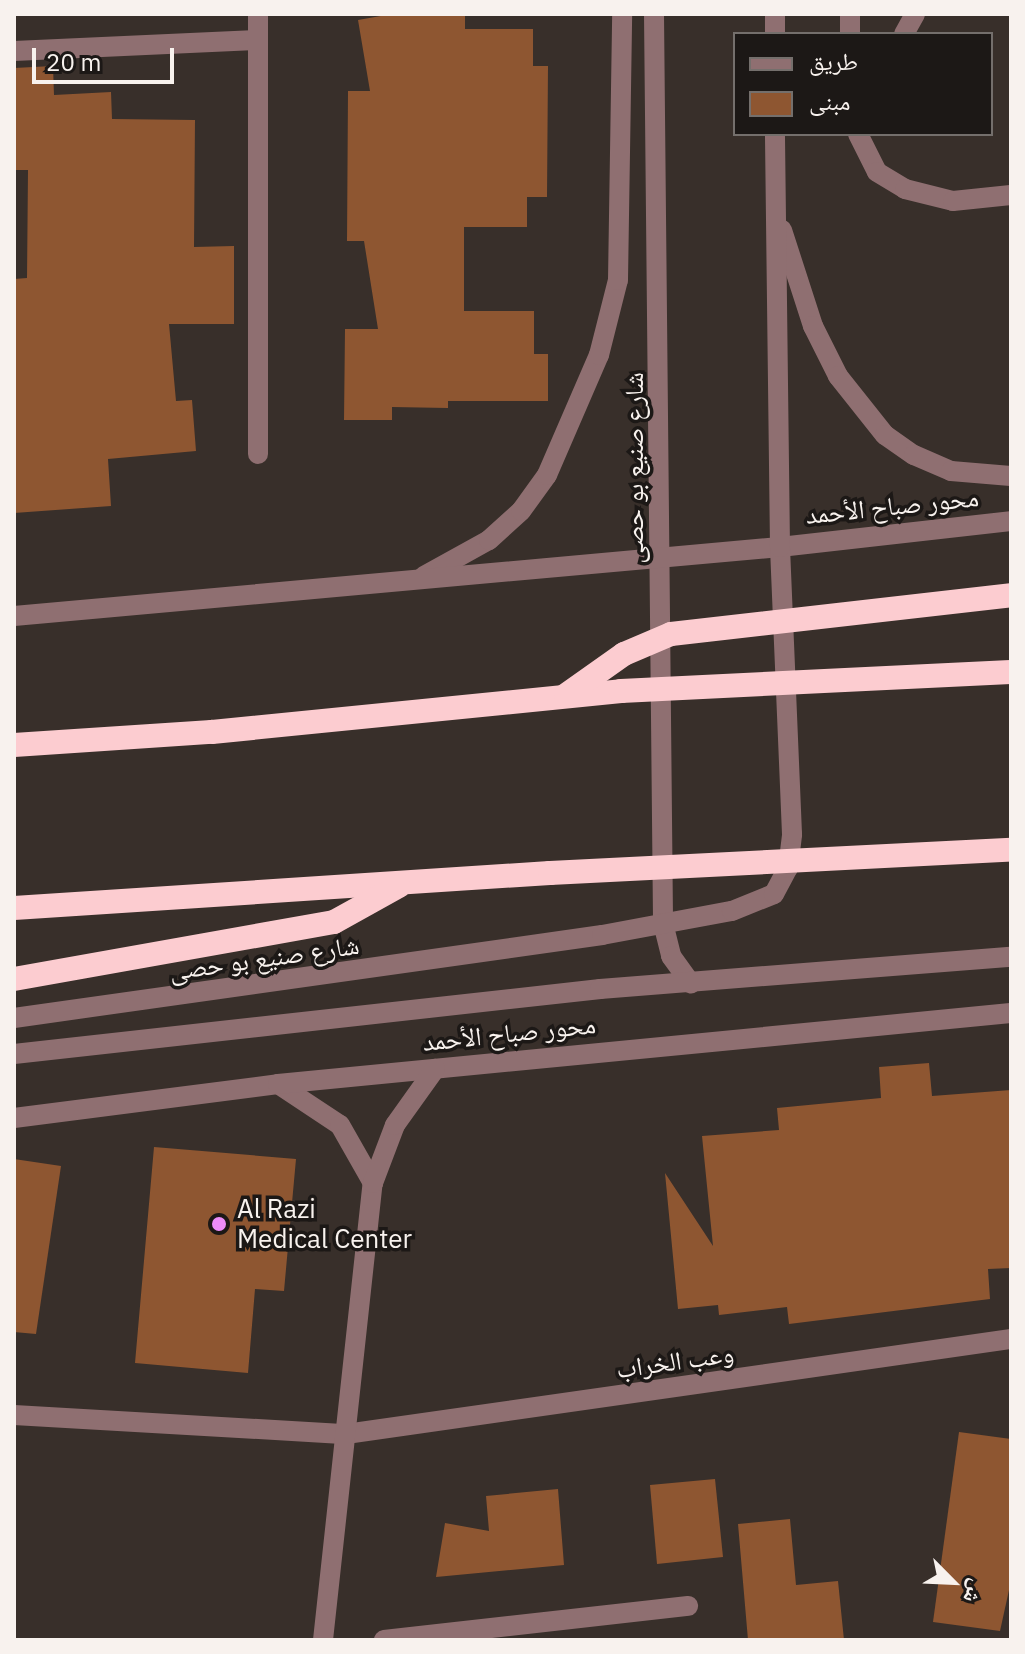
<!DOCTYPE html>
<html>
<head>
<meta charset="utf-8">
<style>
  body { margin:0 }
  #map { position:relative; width:1025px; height:1654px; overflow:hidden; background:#382f2a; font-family:"IBM Plex Sans","Noto Naskh Arabic",sans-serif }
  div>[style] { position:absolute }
  .building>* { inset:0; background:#8e5631 }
  .minor>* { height:20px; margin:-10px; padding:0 10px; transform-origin:10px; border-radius:10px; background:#8f6f71 }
  .highway>* { height:24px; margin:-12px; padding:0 12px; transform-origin:12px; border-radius:12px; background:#fcccd0 }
  .highway-bridge>* { height:24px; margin:-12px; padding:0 12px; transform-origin:12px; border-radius:12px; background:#fcccd0 }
  .dots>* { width:22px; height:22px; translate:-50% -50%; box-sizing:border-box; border:4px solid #1c1816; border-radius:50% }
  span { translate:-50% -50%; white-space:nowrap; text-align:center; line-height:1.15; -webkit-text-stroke:7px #1c1816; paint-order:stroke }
  .street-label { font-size:26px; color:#f8f2ee }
  .poi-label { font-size:26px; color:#f8f2ee }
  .left { translate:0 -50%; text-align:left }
  .frame { position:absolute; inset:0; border:16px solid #f8f2ee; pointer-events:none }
  .legend { position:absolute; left:733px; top:32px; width:260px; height:104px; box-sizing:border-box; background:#1c1816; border:2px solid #746f6c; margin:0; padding:10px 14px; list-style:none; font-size:24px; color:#f8f2ee }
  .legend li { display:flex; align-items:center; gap:16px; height:40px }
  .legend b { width:40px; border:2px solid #746f6c }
  .north { position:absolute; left:913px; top:1542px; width:80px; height:80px; -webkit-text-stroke:6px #1c1816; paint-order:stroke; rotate:114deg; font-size:22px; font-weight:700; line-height:32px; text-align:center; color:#f8f2ee }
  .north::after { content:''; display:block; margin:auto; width:28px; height:36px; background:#f8f2ee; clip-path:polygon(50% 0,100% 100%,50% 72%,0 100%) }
  .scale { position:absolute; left:32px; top:48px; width:142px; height:36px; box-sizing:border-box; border:4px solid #f8f2ee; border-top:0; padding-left:10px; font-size:24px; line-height:28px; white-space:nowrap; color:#f8f2ee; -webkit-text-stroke:6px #1c1816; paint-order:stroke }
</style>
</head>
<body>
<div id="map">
  <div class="building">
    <i style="clip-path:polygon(392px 14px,465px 14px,465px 29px,533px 29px,533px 66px,548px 66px,547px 197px,527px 197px,527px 227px,464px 227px,464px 311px,534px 311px,534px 354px,548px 354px,548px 401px,448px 401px,448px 408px,392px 407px,392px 420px,344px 420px,345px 329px,378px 329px,364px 241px,347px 241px,348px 91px,370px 91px,358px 20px)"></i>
    <i style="clip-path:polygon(53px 66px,54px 95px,111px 92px,112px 119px,195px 120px,194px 247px,234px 246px,234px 324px,169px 324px,176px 401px,192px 400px,196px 451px,108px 459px,111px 506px,14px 513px,14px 279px,27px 278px,28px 170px,14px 170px,14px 68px)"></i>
    <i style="clip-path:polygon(929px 1063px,932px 1096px,1011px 1090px,1011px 1268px,988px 1269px,990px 1299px,789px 1324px,787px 1307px,719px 1315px,718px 1305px,678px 1309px,665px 1173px,713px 1246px,702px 1136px,779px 1130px,777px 1108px,881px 1098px,879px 1067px)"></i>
    <i style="clip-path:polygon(154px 1147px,296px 1159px,284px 1291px,255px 1289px,248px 1373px,135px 1363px)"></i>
    <i style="clip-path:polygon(14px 1159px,61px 1166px,36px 1334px,14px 1332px)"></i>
    <i style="clip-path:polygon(959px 1432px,1011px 1439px,1011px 1581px,1000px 1631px,933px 1622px)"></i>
    <i style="clip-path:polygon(715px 1479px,723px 1557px,657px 1564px,650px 1485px)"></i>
    <i style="clip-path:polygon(558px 1489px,564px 1565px,436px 1577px,445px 1523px,489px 1531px,486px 1496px)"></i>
    <i style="clip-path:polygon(790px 1519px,796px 1585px,838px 1581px,844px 1640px,748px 1640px,738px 1524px)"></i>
  </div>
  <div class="minor">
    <i style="left:654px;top:14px;width:909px;rotate:89.43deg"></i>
    <i style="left:663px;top:923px;width:34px;rotate:76deg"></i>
    <i style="left:671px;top:956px;width:34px;rotate:54deg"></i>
    <i style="left:775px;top:14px;width:20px;rotate:90deg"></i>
    <i style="left:850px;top:14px;width:20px;rotate:90deg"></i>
    <i style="left:904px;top:34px;width:23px;rotate:-61deg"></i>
    <i style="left:14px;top:51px;width:244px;rotate:-2.6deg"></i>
    <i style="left:858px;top:134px;width:42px;rotate:63.4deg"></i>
    <i style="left:877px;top:172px;width:33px;rotate:31deg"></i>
    <i style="left:905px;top:189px;width:49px;rotate:14deg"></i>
    <i style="left:953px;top:201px;width:58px;rotate:-5.9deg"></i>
    <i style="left:782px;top:230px;width:101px;rotate:72.1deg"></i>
    <i style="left:813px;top:326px;width:56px;rotate:63.4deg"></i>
    <i style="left:838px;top:376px;width:75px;rotate:51.5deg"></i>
    <i style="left:885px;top:435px;width:35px;rotate:35deg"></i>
    <i style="left:914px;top:455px;width:40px;rotate:23.4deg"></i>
    <i style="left:951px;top:471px;width:60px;rotate:4.8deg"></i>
    <i style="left:258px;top:454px;width:440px;rotate:-90deg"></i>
    <i style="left:424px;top:576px;width:74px;rotate:-29deg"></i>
    <i style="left:489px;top:540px;width:43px;rotate:-42.2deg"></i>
    <i style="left:521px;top:511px;width:44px;rotate:-54.2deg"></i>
    <i style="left:547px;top:475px;width:131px;rotate:-66.6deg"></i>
    <i style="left:599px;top:355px;width:77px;rotate:-75.8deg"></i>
    <i style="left:618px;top:280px;width:266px;rotate:-89.1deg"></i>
    <i style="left:14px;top:616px;width:769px;rotate:-5.15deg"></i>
    <i style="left:780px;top:547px;width:232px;rotate:-6.4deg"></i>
    <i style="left:14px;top:1018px;width:594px;rotate:-8.03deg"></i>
    <i style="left:602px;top:935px;width:132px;rotate:-10.5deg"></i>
    <i style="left:732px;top:911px;width:45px;rotate:-22deg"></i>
    <i style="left:774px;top:894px;width:30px;rotate:-62deg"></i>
    <i style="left:788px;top:868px;width:34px;rotate:-83deg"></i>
    <i style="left:792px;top:834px;width:287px;rotate:-92.4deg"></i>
    <i style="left:780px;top:547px;width:413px;rotate:-90.7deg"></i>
    <i style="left:14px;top:1054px;width:590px;rotate:-6.33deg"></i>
    <i style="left:600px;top:989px;width:412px;rotate:-4.5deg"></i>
    <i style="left:278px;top:1084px;width:74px;rotate:33.5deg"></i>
    <i style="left:340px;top:1125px;width:67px;rotate:60.4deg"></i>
    <i style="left:14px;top:1118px;width:266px;rotate:-7.3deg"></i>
    <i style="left:278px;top:1084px;width:736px;rotate:-5.53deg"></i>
    <i style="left:14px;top:1415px;width:333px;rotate:3.3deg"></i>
    <i style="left:346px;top:1434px;width:672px;rotate:-8.13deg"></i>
    <i style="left:323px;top:1640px;width:460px;rotate:-83.8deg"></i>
    <i style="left:373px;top:1183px;width:62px;rotate:-69.2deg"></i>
    <i style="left:395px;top:1125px;width:69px;rotate:-54.5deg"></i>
    <i style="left:384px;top:1640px;width:306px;rotate:-6.4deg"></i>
  </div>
  <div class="highway">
    <i style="left:14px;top:745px;width:198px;rotate:-3.8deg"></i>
    <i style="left:212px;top:732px;width:411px;rotate:-5.7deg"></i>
    <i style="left:14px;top:908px;width:537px;rotate:-3.74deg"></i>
    <i style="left:14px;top:979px;width:325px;rotate:-10.1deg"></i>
    <i style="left:334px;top:922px;width:74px;rotate:-29deg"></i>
  </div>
  <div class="highway-bridge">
    <i style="left:621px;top:691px;width:390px;rotate:-2.8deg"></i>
    <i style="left:566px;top:695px;width:71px;rotate:-35.3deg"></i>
    <i style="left:624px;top:654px;width:51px;rotate:-23.1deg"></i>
    <i style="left:671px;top:634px;width:342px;rotate:-6.5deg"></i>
    <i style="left:550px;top:873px;width:462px;rotate:-2.9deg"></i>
  </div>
  <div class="dots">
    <i style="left:219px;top:1224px;background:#ed8cf9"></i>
  </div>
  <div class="street-label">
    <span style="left:634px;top:468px;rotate:-90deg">شارع صنيع بو حصى</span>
    <span style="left:892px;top:506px;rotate:-6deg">محور صباح الأحمد</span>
    <span style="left:264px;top:958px;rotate:-8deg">شارع صنيع بو حصى</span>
    <span style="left:509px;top:1033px;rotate:-6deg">محور صباح الأحمد</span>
    <span style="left:675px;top:1361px;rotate:-8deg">وعب الخراب</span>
  </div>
  <div class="poi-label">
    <span class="left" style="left:237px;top:1224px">Al Razi<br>Medical Center</span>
  </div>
  <div class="frame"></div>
  <ul class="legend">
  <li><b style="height:10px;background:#8f6f71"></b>طريق</li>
  <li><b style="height:22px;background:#8e5631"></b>مبنى</li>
  </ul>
  <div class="north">ش</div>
  <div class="scale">20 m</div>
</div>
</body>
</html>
